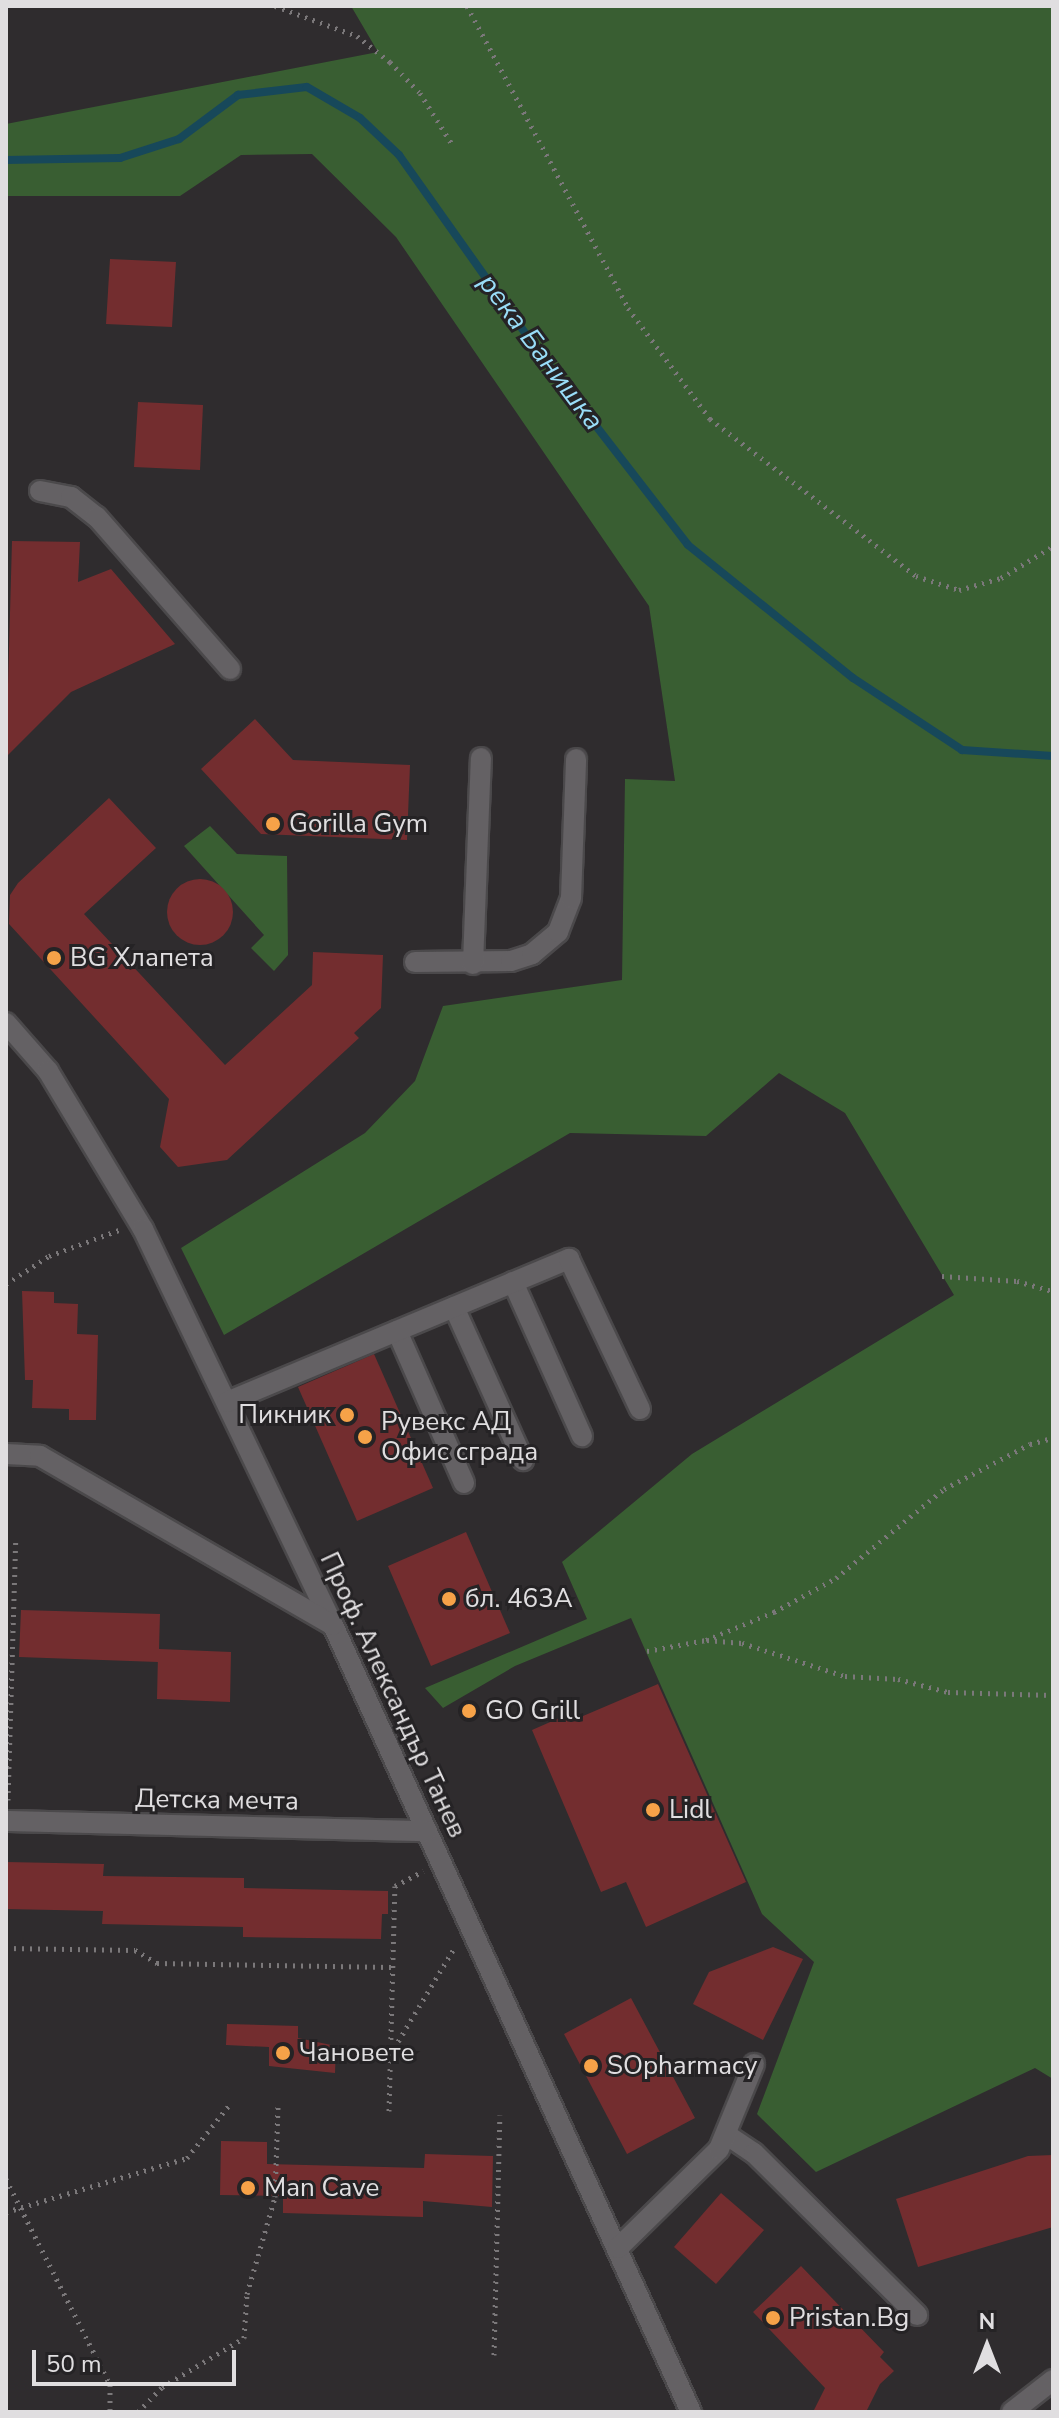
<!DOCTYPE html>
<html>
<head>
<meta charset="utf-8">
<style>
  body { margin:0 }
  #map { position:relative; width:1059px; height:2418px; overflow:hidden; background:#2f2c2e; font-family:"Nunito Sans",sans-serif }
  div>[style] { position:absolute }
  .green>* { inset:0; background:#395e32 }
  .stream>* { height:8px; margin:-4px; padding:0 4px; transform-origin:4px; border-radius:4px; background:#17485a }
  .building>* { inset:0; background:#732d2f }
  .round { border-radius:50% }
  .path>* { height:5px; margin-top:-2.5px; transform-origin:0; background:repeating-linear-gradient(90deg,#7b787a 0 2px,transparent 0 8px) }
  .roads { filter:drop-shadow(2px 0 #4b494b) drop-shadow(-2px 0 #4b494b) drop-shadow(0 2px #4b494b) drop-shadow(0 -2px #4b494b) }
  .minor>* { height:20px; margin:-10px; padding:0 10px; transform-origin:10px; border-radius:10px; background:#646164 }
  .dots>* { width:22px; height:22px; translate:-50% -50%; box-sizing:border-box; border:4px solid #252325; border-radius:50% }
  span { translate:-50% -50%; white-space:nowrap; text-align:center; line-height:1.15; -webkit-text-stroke:6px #252325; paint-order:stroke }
  .poi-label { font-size:26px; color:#e0dee0 }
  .left { translate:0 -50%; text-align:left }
  .right { translate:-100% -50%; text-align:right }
  .street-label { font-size:26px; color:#e0dee0 }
  .water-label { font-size:28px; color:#99ddf8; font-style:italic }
  .frame { position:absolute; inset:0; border:8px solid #e0dee0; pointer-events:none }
  .north { position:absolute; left:947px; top:2306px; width:80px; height:80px; -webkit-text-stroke:6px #252325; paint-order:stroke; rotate:0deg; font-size:22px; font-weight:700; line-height:32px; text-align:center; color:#e0dee0 }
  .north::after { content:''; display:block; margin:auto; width:28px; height:36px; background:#e0dee0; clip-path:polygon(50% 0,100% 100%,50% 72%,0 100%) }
  .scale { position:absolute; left:32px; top:2350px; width:204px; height:36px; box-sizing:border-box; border:4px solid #e0dee0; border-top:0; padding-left:10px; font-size:24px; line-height:28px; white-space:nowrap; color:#e0dee0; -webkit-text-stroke:6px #252325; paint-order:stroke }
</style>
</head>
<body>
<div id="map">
  <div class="green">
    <i style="clip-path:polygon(351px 6px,1053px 6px,1053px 2079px,1035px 2068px,816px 2172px,757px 2114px,814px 1962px,762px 1914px,631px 1618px,515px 1666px,443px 1708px,425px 1688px,587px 1619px,562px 1562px,692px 1454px,954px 1295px,845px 1113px,779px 1073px,706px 1136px,570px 1133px,224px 1335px,181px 1248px,365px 1133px,415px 1081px,443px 1006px,622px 980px,625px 779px,675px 781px,649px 606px,396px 237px,312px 154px,241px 155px,180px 196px,6px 196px,6px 124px,378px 52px)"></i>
    <i style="clip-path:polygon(210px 826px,237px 854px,287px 856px,288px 955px,274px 971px,251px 948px,264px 935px,184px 846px)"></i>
  </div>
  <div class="stream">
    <i style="left:6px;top:160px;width:114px;rotate:-1deg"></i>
    <i style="left:120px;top:158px;width:62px;rotate:-17.9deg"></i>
    <i style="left:179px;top:139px;width:74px;rotate:-36.7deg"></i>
    <i style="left:238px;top:95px;width:69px;rotate:-6.6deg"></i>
    <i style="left:307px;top:87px;width:61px;rotate:30.3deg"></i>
    <i style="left:360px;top:118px;width:54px;rotate:43.5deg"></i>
    <i style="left:399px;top:155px;width:235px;rotate:54.7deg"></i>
    <i style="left:535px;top:347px;width:250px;rotate:52.3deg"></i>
    <i style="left:688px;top:545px;width:212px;rotate:38.9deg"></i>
    <i style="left:853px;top:678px;width:131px;rotate:33.4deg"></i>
    <i style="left:962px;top:750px;width:91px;rotate:3.8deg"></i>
  </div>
  <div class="building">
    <i style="clip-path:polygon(110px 259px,176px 262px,172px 327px,106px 324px)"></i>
    <i style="clip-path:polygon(138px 402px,203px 405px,200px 470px,134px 467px)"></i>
    <i style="clip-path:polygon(12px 541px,80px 542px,78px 582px,111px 569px,175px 644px,71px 692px,6px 757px)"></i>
    <i style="clip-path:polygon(255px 719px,293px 760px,410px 765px,407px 840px,261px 834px,201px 769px)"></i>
    <i style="clip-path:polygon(109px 798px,156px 848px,84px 914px,225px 1065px,312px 985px,313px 952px,383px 955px,381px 1008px,354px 1033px,359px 1038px,227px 1160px,178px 1167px,160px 1147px,169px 1099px,9px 924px,10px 895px,18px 883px)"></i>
    <i class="round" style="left:167px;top:879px;width:66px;height:66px"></i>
    <i style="clip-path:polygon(22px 1291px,54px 1292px,54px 1303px,78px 1304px,77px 1334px,98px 1335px,96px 1420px,69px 1420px,69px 1409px,32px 1408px,33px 1380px,25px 1380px)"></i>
    <i style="clip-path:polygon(374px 1354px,433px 1488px,357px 1521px,298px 1387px)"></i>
    <i style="clip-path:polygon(466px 1532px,510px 1633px,431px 1666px,388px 1566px)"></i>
    <i style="clip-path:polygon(21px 1610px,160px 1614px,159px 1649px,231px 1652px,230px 1702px,157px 1699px,158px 1654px,158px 1662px,19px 1657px)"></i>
    <i style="clip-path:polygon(658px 1684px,746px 1882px,646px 1927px,626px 1882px,601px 1892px,532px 1730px,573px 1712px,576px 1719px)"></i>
    <i style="clip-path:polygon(6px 1862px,104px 1864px,103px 1876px,244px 1878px,244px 1888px,388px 1891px,388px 1914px,382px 1914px,381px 1939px,243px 1937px,243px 1927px,102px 1924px,103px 1911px,6px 1909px)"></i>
    <i style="clip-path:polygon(773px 1947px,803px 1959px,763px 2040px,693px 2004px,709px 1972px)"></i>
    <i style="clip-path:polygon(631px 1998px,695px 2118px,627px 2154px,564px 2034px)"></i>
    <i style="clip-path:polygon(227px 2024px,298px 2026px,298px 2038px,336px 2046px,335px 2073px,269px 2066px,269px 2047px,226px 2045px)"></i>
    <i style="clip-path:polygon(221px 2141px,267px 2142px,267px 2164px,424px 2168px,425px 2154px,493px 2156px,492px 2207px,423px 2201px,423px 2217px,283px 2213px,283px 2196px,220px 2195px)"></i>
    <i style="clip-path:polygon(1053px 2155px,1053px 2227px,918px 2267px,896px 2199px,1028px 2156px)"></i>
    <i style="clip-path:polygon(721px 2193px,764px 2230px,716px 2284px,674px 2247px)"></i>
    <i style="clip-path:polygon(801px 2266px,884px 2352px,880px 2357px,894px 2371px,880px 2384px,866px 2412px,813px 2412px,825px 2388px,753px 2312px)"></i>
  </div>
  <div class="path">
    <i style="left:275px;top:6px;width:87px;rotate:20.1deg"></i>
    <i style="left:357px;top:36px;width:42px;rotate:38.2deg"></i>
    <i style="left:390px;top:62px;width:43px;rotate:45.9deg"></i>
    <i style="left:420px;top:93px;width:60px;rotate:57.9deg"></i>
    <i style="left:467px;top:6px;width:342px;rotate:61.9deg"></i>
    <i style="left:628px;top:308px;width:138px;rotate:53.5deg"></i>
    <i style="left:710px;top:419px;width:259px;rotate:37.3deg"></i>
    <i style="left:916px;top:576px;width:45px;rotate:18deg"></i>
    <i style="left:959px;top:590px;width:44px;rotate:-15.9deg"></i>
    <i style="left:1001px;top:578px;width:61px;rotate:-31.6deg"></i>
    <i style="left:942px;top:1276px;width:75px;rotate:3.8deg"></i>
    <i style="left:1017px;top:1281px;width:37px;rotate:16deg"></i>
    <i style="left:6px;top:1284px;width:51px;rotate:-33.1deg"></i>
    <i style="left:49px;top:1256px;width:75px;rotate:-20.4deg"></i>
    <i style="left:707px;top:1640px;width:35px;rotate:5deg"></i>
    <i style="left:742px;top:1643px;width:108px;rotate:17.8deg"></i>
    <i style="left:845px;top:1676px;width:53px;rotate:3.2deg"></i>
    <i style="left:898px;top:1679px;width:52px;rotate:14.6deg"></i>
    <i style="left:948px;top:1692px;width:105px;rotate:1.6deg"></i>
    <i style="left:647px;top:1651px;width:60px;rotate:-10.6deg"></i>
    <i style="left:706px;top:1640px;width:74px;rotate:-22.4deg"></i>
    <i style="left:774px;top:1612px;width:71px;rotate:-28.7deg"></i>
    <i style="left:836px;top:1578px;width:140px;rotate:-39.5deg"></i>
    <i style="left:944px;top:1489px;width:97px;rotate:-27.6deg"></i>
    <i style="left:1030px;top:1444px;width:24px;rotate:-15deg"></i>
    <i style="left:8px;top:1800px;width:263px;rotate:-88.3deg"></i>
    <i style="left:6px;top:1948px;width:129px;rotate:0.9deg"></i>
    <i style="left:135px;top:1950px;width:26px;rotate:31deg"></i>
    <i style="left:157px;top:1963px;width:234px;rotate:1deg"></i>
    <i style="left:390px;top:2055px;width:126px;rotate:-59deg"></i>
    <i style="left:389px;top:2111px;width:225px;rotate:-88.5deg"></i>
    <i style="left:395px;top:1886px;width:32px;rotate:-28deg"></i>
    <i style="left:6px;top:2179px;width:231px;rotate:63.2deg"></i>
    <i style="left:110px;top:2385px;width:27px;rotate:90deg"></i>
    <i style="left:6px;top:2212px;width:189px;rotate:-16.6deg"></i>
    <i style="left:187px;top:2158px;width:69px;rotate:-51.5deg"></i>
    <i style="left:494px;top:2355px;width:240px;rotate:-88.6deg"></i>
    <i style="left:138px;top:2412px;width:35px;rotate:-46deg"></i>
    <i style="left:162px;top:2387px;width:96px;rotate:-30.9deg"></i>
    <i style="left:244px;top:2338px;width:44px;rotate:-86.1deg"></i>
    <i style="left:247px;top:2294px;width:101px;rotate:-73.9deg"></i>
    <i style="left:275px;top:2197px;width:91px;rotate:-88.1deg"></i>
  </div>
  <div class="roads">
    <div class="minor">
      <i style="left:40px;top:491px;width:32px;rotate:11deg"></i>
      <i style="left:71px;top:497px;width:33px;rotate:38deg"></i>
      <i style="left:97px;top:517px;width:202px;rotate:48.8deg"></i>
      <i style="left:415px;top:962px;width:96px;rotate:-0.6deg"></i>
      <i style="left:511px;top:961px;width:22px;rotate:-18deg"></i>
      <i style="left:532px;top:954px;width:34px;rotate:-40deg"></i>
      <i style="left:558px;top:932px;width:36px;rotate:-69deg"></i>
      <i style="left:571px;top:898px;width:139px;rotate:-87.9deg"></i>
      <i style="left:473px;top:964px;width:206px;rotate:-87.8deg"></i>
      <i style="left:6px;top:1023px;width:64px;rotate:48.8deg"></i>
      <i style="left:48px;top:1071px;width:184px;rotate:59deg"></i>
      <i style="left:143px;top:1229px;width:439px;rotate:64.4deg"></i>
      <i style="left:333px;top:1625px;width:865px;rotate:65.54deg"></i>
      <i style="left:513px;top:1282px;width:169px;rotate:65.9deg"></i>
      <i style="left:454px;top:1307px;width:168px;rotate:65.7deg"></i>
      <i style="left:397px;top:1331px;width:166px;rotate:66.2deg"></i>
      <i style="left:227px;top:1402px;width:371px;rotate:-22.7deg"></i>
      <i style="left:569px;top:1259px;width:166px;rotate:64.7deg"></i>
      <i style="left:6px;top:1454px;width:34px;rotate:3deg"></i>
      <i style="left:40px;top:1456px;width:338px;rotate:30deg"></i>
      <i style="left:6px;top:1821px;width:421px;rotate:1.4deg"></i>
      <i style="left:727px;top:2135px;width:32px;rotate:34deg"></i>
      <i style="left:754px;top:2153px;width:230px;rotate:44.8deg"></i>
      <i style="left:618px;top:2248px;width:141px;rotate:-44.4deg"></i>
      <i style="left:719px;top:2149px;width:92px;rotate:-67.6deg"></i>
      <i style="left:1012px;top:2412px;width:52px;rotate:-38deg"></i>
    </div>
  </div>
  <div class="dots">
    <i style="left:273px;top:824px;background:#f6a248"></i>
    <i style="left:54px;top:958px;background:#f6a248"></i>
    <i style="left:347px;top:1415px;background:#f6a248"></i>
    <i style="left:365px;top:1437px;background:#f6a248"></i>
    <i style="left:449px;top:1599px;background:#f6a248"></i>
    <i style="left:469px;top:1711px;background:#f6a248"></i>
    <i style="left:653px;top:1810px;background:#f6a248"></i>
    <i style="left:283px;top:2053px;background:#f6a248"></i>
    <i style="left:591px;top:2066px;background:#f6a248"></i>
    <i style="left:248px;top:2188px;background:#f6a248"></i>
    <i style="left:773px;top:2318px;background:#f6a248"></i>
  </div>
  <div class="poi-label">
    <span class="left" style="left:289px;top:824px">Gorilla Gym</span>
    <span class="left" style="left:70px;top:958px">BG Хлапета</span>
    <span class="right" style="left:331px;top:1415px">Пикник</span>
    <span class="left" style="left:381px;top:1437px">Рувекс АД<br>Офис сграда</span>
    <span class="left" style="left:465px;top:1599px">бл. 463А</span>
    <span class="left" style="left:485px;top:1711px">GO Grill</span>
    <span class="left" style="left:669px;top:1810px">Lidl</span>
    <span class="left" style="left:299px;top:2053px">Чановете</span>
    <span class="left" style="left:607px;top:2066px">SOpharmacy</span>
    <span class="left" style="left:264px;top:2188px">Man Cave</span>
    <span class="left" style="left:789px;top:2318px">Pristan.Bg</span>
  </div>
  <div class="street-label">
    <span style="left:393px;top:1695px;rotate:65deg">Проф. Александър Танев</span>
    <span style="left:217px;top:1800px;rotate:1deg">Детска мечта</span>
  </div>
  <div class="water-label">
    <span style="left:541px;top:352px;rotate:53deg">река Банишка</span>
  </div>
  <div class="frame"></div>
  <div class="north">N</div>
  <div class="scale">50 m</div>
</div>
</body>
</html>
